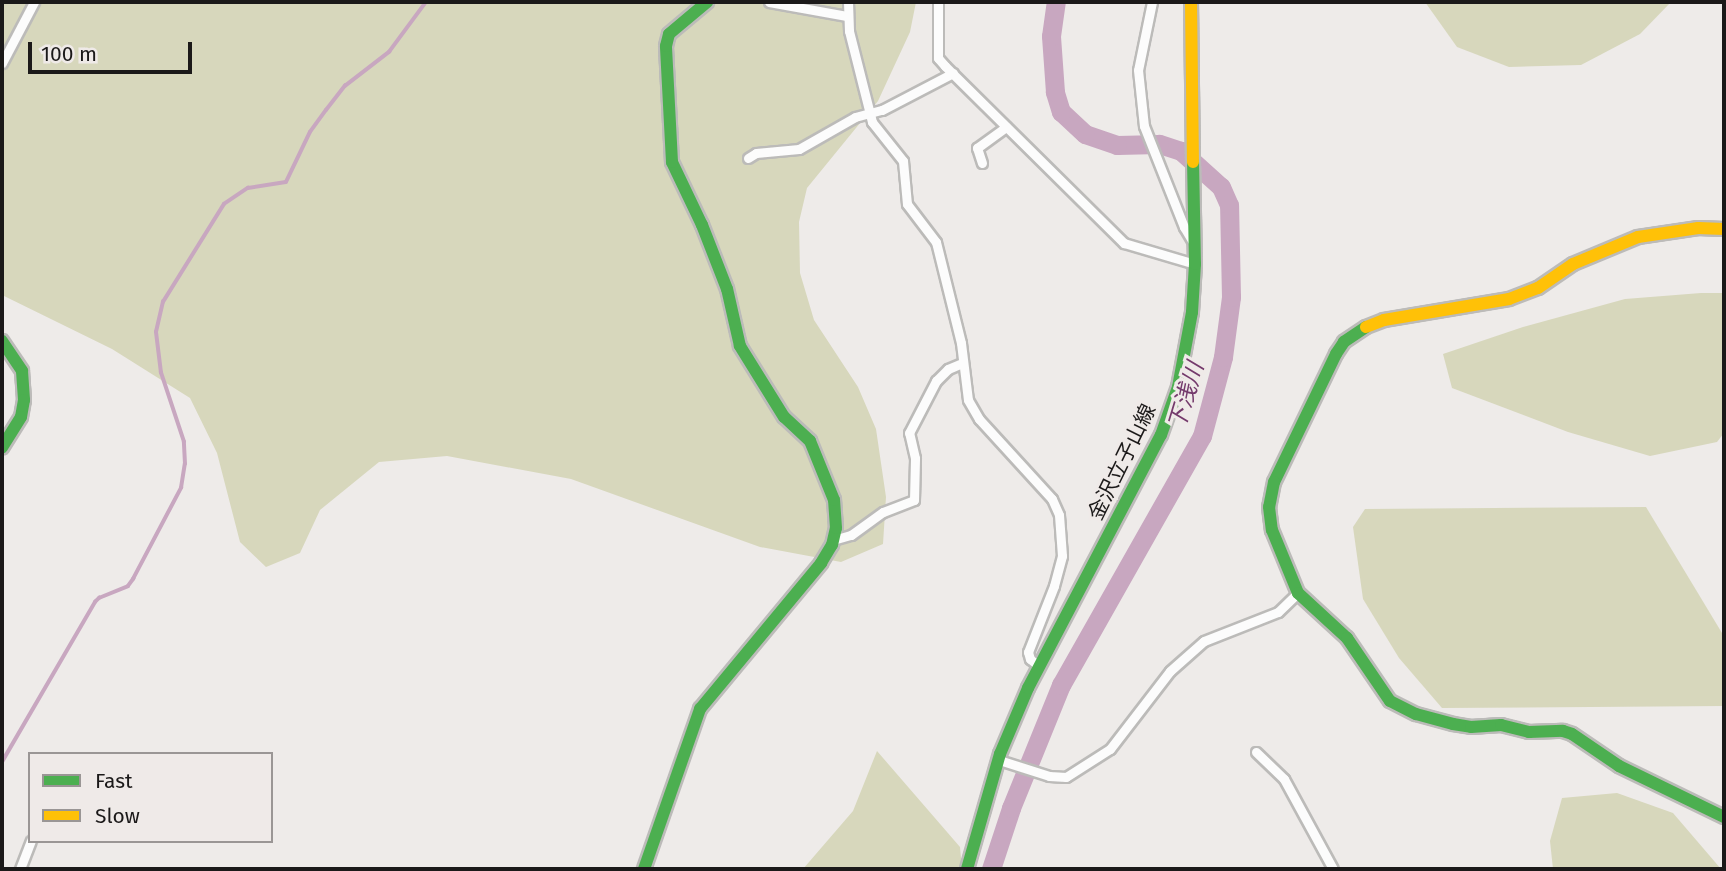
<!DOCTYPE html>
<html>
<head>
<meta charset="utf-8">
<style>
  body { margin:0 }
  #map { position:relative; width:1726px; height:871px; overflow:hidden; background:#eeebe9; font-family:"Fira Sans","Noto Sans JP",sans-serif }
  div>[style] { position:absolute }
  .green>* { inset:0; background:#d7d7bc }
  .stream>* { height:3.5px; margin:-1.75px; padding:0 1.75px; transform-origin:1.75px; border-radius:1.75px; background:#c8a7c0 }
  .river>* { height:19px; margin:-9.5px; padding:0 9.5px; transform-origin:9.5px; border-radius:9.5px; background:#c8a7c0 }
  .roads { filter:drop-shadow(2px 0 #bcbbb9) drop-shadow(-2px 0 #bcbbb9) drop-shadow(0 2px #bcbbb9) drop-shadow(0 -2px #bcbbb9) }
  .street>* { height:9px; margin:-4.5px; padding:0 4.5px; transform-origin:4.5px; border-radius:4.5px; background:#fcfcfc }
  .fast>* { height:12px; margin:-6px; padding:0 6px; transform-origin:6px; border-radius:6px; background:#4caf50 }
  .slow>* { height:12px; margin:-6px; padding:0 6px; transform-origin:6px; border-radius:6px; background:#ffc107 }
  span { translate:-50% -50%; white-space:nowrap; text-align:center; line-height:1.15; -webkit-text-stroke:6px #efeae8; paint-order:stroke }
  .street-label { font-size:21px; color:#1b1919 }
  .water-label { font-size:23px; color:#743a6c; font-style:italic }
  .frame { position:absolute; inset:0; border:4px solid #1b1919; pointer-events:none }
  .legend { position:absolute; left:28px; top:752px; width:245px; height:91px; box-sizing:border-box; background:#efeae8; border:2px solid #9a9695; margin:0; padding:9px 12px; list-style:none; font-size:21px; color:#1b1919 }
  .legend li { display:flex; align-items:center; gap:14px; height:35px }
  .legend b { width:35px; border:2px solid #9a9695 }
  .scale { position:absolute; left:28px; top:42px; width:164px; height:32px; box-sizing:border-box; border:4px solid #1b1919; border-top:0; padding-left:9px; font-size:21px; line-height:24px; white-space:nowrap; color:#1b1919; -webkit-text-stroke:5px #efeae8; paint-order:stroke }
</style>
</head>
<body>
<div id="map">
  <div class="green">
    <i style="clip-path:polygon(2px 2px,916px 2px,910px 32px,878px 101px,807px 188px,799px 222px,800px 273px,814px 320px,858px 387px,876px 429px,886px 497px,883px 544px,841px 562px,760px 547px,571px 479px,447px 456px,379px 462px,320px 510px,300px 553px,266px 567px,240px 542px,217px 453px,190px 398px,112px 349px,2px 295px)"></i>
    <i style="clip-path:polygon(1425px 2px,1671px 2px,1640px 34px,1581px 65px,1509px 67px,1457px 47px)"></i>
    <i style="clip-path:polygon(1701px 293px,1724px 293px,1724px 433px,1717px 442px,1650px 456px,1568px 432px,1452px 388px,1443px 354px,1523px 327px,1625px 299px)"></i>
    <i style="clip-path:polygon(1646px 507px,1722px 633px,1724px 706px,1442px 708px,1399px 658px,1363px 599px,1353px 527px,1365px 509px)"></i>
    <i style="clip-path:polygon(877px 751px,960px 847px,962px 869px,803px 869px,853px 811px)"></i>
    <i style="clip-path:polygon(1617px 793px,1673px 813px,1721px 869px,1553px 869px,1550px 841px,1562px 798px)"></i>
  </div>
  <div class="stream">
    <i style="left:2px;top:762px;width:185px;rotate:-59.8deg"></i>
    <i style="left:95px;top:602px;width:6px;rotate:-45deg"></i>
    <i style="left:99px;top:598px;width:31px;rotate:-22deg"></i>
    <i style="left:128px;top:586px;width:9px;rotate:-54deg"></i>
    <i style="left:133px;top:579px;width:103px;rotate:-62.2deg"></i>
    <i style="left:181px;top:488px;width:24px;rotate:-81deg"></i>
    <i style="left:185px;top:464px;width:22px;rotate:-93deg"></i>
    <i style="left:184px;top:442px;width:73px;rotate:-108.4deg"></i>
    <i style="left:161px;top:373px;width:41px;rotate:-97deg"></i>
    <i style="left:156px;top:332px;width:31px;rotate:-77deg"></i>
    <i style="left:163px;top:302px;width:115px;rotate:-58.1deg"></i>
    <i style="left:224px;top:204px;width:29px;rotate:-34deg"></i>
    <i style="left:248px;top:188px;width:38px;rotate:-9deg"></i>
    <i style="left:286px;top:182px;width:55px;rotate:-64.4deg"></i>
    <i style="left:310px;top:132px;width:27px;rotate:-54deg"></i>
    <i style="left:326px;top:110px;width:31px;rotate:-52deg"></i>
    <i style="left:345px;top:86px;width:56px;rotate:-37.7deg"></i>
    <i style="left:389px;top:52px;width:62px;rotate:-53.5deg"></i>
  </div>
  <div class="river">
    <i style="left:991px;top:869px;width:64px;rotate:-71.8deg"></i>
    <i style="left:1011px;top:808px;width:133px;rotate:-67.9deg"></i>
    <i style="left:1061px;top:685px;width:286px;rotate:-60.5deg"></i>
    <i style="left:1202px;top:436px;width:82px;rotate:-75.1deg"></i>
    <i style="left:1223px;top:357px;width:61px;rotate:-82.4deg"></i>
    <i style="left:1231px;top:297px;width:92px;rotate:-91.2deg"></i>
    <i style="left:1229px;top:205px;width:20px;rotate:-114deg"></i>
    <i style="left:1221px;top:187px;width:54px;rotate:-138deg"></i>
    <i style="left:1181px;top:151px;width:23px;rotate:-162deg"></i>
    <i style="left:1159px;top:144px;width:42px;rotate:178.6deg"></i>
    <i style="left:1117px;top:145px;width:34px;rotate:-161deg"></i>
    <i style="left:1085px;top:134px;width:33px;rotate:-137deg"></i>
    <i style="left:1061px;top:112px;width:21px;rotate:-107deg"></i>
    <i style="left:1055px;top:92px;width:56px;rotate:-94.1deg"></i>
    <i style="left:1051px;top:36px;width:34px;rotate:-82deg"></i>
  </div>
  <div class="roads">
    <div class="street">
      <i style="left:769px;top:2px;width:79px;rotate:10.2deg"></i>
      <i style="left:848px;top:2px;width:29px;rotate:88deg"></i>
      <i style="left:849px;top:31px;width:94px;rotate:75.8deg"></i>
      <i style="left:872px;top:122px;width:50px;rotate:51.5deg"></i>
      <i style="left:903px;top:161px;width:43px;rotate:84.7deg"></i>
      <i style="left:907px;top:204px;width:48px;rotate:52.7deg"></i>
      <i style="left:936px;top:242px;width:104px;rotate:76.1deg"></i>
      <i style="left:961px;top:343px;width:57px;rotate:83deg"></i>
      <i style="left:968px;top:400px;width:22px;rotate:60deg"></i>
      <i style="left:979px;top:419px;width:108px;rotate:47.6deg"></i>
      <i style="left:1052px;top:499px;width:17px;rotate:66deg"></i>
      <i style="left:1059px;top:515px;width:41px;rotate:85.8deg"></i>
      <i style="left:1062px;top:556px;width:31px;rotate:105deg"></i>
      <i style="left:1054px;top:586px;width:71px;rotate:111.5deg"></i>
      <i style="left:1028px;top:652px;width:7px;rotate:74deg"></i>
      <i style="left:1030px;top:659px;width:11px;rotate:38deg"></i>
      <i style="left:938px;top:2px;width:56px;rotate:90deg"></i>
      <i style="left:938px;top:58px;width:11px;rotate:49deg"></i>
      <i style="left:945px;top:66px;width:252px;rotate:44.7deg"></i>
      <i style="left:1124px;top:243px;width:74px;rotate:16.5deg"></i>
      <i style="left:1152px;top:2px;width:69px;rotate:101.6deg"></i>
      <i style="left:1138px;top:70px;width:56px;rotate:83.9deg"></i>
      <i style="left:1144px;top:126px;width:109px;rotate:68.4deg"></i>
      <i style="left:1184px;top:227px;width:17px;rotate:59deg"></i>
      <i style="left:2px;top:63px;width:69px;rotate:-62.3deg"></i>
      <i style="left:748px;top:158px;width:9px;rotate:-32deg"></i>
      <i style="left:756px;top:153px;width:43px;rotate:-5.3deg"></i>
      <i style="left:799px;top:149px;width:64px;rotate:-29.7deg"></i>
      <i style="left:855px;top:117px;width:28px;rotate:-15deg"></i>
      <i style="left:882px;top:110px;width:80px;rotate:-27.5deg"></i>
      <i style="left:982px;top:163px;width:16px;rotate:-108deg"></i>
      <i style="left:977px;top:148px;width:36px;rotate:-36deg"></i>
      <i style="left:833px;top:540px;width:19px;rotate:-16deg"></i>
      <i style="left:851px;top:535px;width:39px;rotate:-36deg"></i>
      <i style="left:883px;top:512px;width:33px;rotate:-21deg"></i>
      <i style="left:914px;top:500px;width:42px;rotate:-88.6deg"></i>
      <i style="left:915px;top:458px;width:26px;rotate:-103deg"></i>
      <i style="left:909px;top:433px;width:59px;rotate:-62.6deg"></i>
      <i style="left:936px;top:381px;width:17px;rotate:-45deg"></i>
      <i style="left:948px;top:369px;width:15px;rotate:-23deg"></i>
      <i style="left:1256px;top:752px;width:39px;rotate:44deg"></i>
      <i style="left:1284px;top:779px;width:102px;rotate:61.4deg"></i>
      <i style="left:999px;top:760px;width:52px;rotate:17.7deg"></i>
      <i style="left:1049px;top:776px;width:17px;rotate:3deg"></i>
      <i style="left:1066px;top:777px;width:52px;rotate:-32.5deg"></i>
      <i style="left:1110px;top:749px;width:98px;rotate:-52.4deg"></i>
      <i style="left:1170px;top:671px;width:45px;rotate:-41.4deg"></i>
      <i style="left:1204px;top:641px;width:79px;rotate:-21.4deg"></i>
      <i style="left:1278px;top:612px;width:28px;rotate:-44deg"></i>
      <i style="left:20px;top:869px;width:30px;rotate:-69deg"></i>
    </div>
    <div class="fast">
      <i style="left:1366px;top:327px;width:27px;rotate:146deg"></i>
      <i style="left:1344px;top:342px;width:14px;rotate:124deg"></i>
      <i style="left:1336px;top:354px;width:142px;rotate:115.8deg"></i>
      <i style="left:1274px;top:482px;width:25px;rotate:101deg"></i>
      <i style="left:1269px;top:507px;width:23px;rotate:83deg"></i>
      <i style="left:1272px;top:530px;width:68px;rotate:67.6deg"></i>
      <i style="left:1298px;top:593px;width:67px;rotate:42.6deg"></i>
      <i style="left:1347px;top:638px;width:76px;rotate:55.7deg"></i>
      <i style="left:1390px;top:701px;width:29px;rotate:27deg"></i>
      <i style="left:1416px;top:714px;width:38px;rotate:15deg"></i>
      <i style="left:1453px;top:724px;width:18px;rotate:9deg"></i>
      <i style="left:1471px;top:727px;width:30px;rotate:-4deg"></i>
      <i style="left:1501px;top:725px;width:29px;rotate:14deg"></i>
      <i style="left:1529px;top:732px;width:34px;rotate:-2deg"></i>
      <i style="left:1563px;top:731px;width:9px;rotate:18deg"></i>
      <i style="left:1572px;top:734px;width:57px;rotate:34.2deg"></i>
      <i style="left:1619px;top:766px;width:117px;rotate:25.9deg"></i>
      <i style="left:2px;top:341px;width:36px;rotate:56deg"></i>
      <i style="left:22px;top:371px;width:29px;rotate:86deg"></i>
      <i style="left:24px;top:400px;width:17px;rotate:100deg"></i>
      <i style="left:21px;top:417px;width:36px;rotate:122deg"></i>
      <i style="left:644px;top:869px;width:170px;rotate:-70.7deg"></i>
      <i style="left:700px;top:709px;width:190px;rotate:-50.3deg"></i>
      <i style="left:821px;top:563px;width:21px;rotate:-59deg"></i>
      <i style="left:832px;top:545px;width:17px;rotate:-77deg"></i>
      <i style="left:836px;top:528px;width:28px;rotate:-94deg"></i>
      <i style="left:834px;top:500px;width:64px;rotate:-112.1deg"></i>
      <i style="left:810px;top:441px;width:35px;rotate:-137deg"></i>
      <i style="left:784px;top:417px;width:84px;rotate:-121.8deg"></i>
      <i style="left:740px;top:346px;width:58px;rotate:-102.8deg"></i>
      <i style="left:727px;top:289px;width:69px;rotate:-111.3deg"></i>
      <i style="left:702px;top:225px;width:70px;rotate:-115.5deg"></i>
      <i style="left:672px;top:162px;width:116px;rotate:-93deg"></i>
      <i style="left:666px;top:46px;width:12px;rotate:-76deg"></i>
      <i style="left:669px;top:34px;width:50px;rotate:-40.1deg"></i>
      <i style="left:967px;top:869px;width:120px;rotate:-74deg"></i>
      <i style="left:1000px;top:754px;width:72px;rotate:-67deg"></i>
      <i style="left:1028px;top:688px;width:286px;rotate:-62.3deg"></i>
      <i style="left:1161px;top:435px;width:51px;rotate:-70.5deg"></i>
      <i style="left:1178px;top:387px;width:76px;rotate:-79.4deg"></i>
      <i style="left:1192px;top:312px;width:48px;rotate:-86.4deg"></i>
      <i style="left:1195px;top:264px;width:102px;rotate:-91.1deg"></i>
    </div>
    <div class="slow">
      <i style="left:1191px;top:2px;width:160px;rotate:89.3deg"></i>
      <i style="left:1366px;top:327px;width:19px;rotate:-21deg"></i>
      <i style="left:1384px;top:320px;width:127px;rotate:-9.5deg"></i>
      <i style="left:1509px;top:299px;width:31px;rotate:-21deg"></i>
      <i style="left:1538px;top:288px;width:42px;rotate:-34.4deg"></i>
      <i style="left:1573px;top:264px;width:70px;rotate:-22.6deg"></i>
      <i style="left:1638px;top:237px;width:61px;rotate:-8.5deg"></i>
      <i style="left:1698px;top:228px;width:26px;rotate:2deg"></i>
    </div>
  </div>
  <div class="street-label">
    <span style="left:1122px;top:462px;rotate:-64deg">金沢立子山線</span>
  </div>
  <div class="water-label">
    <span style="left:1186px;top:396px;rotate:-73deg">下浅川</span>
  </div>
  <div class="frame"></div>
  <ul class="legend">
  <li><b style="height:9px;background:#4caf50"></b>Fast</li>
  <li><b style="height:9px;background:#ffc107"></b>Slow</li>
  </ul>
  <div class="scale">100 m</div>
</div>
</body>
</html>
